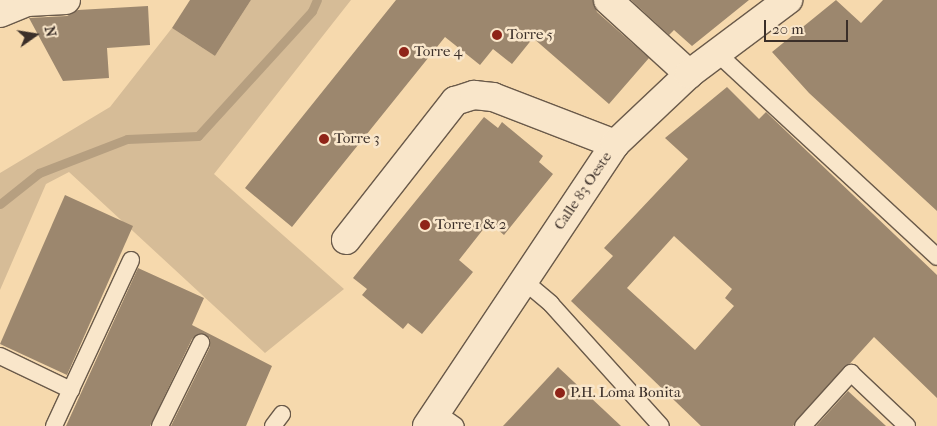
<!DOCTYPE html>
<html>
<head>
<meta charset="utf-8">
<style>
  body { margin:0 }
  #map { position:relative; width:937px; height:426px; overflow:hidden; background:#f6d9ad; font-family:"IM FELL French Canon",serif }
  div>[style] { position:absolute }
  .green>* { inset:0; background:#d6bc97 }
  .stream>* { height:9px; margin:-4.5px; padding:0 4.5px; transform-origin:4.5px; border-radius:4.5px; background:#b69f80 }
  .building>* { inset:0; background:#9c876e }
  .roads { filter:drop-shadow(1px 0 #6a5a4a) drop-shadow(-1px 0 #6a5a4a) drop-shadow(0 1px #6a5a4a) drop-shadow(0 -1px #6a5a4a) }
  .lane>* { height:16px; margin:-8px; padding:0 8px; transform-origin:8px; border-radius:8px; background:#f9e6ca }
  .street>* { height:28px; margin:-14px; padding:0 14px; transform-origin:14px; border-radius:14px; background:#f9e6ca }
  .secondary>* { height:28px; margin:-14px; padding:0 14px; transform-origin:14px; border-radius:14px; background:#f9e6ca }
  .dots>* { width:14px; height:14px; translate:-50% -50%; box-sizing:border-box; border:2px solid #f9e6ca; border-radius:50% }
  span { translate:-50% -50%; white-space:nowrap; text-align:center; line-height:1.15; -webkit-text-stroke:5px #f9e6ca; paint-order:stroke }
  .poi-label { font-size:15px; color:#3b2f29 }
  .left { translate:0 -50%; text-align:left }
  .street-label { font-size:15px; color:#3b2f29 }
  .north { position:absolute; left:10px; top:10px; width:50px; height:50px; -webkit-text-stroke:4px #f9e6ca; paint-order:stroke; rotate:77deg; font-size:14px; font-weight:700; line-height:20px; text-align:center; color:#3b2f29 }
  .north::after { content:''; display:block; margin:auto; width:18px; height:22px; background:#3b2f29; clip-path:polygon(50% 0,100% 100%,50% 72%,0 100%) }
  .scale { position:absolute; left:764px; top:20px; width:84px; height:22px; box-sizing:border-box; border:2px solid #3b2f29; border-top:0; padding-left:6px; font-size:15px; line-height:18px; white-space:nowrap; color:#3b2f29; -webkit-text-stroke:4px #f9e6ca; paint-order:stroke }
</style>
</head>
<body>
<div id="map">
  <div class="green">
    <i style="clip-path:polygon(251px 0,351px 0,214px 174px,344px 289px,265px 353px,69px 172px,46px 184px,0 290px,0 173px,110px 107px,172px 28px,215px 56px)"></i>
  </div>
  <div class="stream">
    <i style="left:0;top:204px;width:50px;rotate:-38.5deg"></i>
    <i style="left:39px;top:173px;width:94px;rotate:-21.1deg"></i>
    <i style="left:127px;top:139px;width:71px;rotate:-2.4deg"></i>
    <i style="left:198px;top:136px;width:169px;rotate:-47.6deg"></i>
    <i style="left:312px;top:11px;width:12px;rotate:-66deg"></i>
  </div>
  <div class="building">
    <i style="clip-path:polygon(190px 0,251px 0,215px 56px,172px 28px)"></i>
    <i style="clip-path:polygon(396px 0,593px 0,597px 12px,649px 58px,609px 104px,533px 38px,512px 64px,493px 49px,480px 65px,445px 37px,292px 227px,245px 188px)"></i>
    <i style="clip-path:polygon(631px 0,749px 0,692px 46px,674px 30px,669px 35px)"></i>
    <i style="clip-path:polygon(836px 0,861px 23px,883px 0,937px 0,937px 211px,809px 93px,772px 52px)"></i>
    <i style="clip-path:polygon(148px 6px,150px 45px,107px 48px,109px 78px,63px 81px,29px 18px,67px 16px,78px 10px)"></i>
    <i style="clip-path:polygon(evenodd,727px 87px,759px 119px,766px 112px,937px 275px,937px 398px,874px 337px,793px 426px,701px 426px,571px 301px,613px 256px,604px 248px,688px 159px,665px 138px,727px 87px,674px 236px,732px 289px,725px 298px,734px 306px,695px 350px,627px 288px,674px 236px)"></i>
    <i style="clip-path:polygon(484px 117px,498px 128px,502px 122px,543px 156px,539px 162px,553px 174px,504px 235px,489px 222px,459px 260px,473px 272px,422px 334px,408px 323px,403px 329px,362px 295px,367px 289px,353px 278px)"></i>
    <i style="clip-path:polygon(65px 195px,133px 226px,67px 375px,0 344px)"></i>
    <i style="clip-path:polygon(138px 268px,204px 298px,192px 325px,272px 366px,246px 426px,171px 426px,210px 347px,210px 338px,201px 333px,192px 339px,150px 426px,66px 426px)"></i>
    <i style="clip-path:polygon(558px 367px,621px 426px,503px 426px)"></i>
    <i style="clip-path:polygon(848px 391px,886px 426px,816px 426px)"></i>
  </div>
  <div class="roads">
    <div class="lane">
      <i style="left:717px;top:53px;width:300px;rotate:42.8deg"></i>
      <i style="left:524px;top:281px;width:35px;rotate:40deg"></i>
      <i style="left:551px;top:304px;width:164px;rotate:48deg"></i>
      <i style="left:0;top:356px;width:79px;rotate:25.6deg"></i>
      <i style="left:436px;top:412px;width:24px;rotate:35deg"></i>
      <i style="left:54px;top:426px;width:183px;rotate:-65.1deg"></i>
      <i style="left:160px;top:426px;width:93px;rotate:-63.7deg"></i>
      <i style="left:273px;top:426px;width:15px;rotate:-53deg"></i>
      <i style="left:803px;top:426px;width:72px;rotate:-47.8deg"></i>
      <i style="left:851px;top:373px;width:77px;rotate:43.4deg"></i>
    </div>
    <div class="street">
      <i style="left:608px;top:0;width:110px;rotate:42.4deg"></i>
      <i style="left:0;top:13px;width:29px;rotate:-22deg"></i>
      <i style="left:27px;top:2px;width:39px;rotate:-3deg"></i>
      <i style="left:346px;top:240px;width:177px;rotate:-51.9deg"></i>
      <i style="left:455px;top:101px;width:20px;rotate:-18deg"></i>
      <i style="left:474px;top:95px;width:19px;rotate:6deg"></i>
      <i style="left:493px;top:97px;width:131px;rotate:21.1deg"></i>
    </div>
    <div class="secondary">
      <i style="left:427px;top:426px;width:339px;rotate:-56.3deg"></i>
      <i style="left:615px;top:144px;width:102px;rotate:-43.4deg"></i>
      <i style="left:689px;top:74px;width:124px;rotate:-36.8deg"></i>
    </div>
  </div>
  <div class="dots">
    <i style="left:497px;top:35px;background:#8f2418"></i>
    <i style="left:404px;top:52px;background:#8f2418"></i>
    <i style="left:324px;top:139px;background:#8f2418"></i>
    <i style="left:425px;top:225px;background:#8f2418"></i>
    <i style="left:560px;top:393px;background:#8f2418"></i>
  </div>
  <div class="poi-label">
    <span class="left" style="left:507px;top:35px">Torre 5</span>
    <span class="left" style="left:414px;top:52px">Torre 4</span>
    <span class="left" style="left:334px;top:139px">Torre 3</span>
    <span class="left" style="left:435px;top:225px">Torre 1 &amp; 2</span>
    <span class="left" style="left:570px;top:393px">P.H. Loma Bonita</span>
  </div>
  <div class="street-label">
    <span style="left:583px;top:191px;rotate:-56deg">Calle 83 Oeste</span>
  </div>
  <div class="north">N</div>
  <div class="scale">20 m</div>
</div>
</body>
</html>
